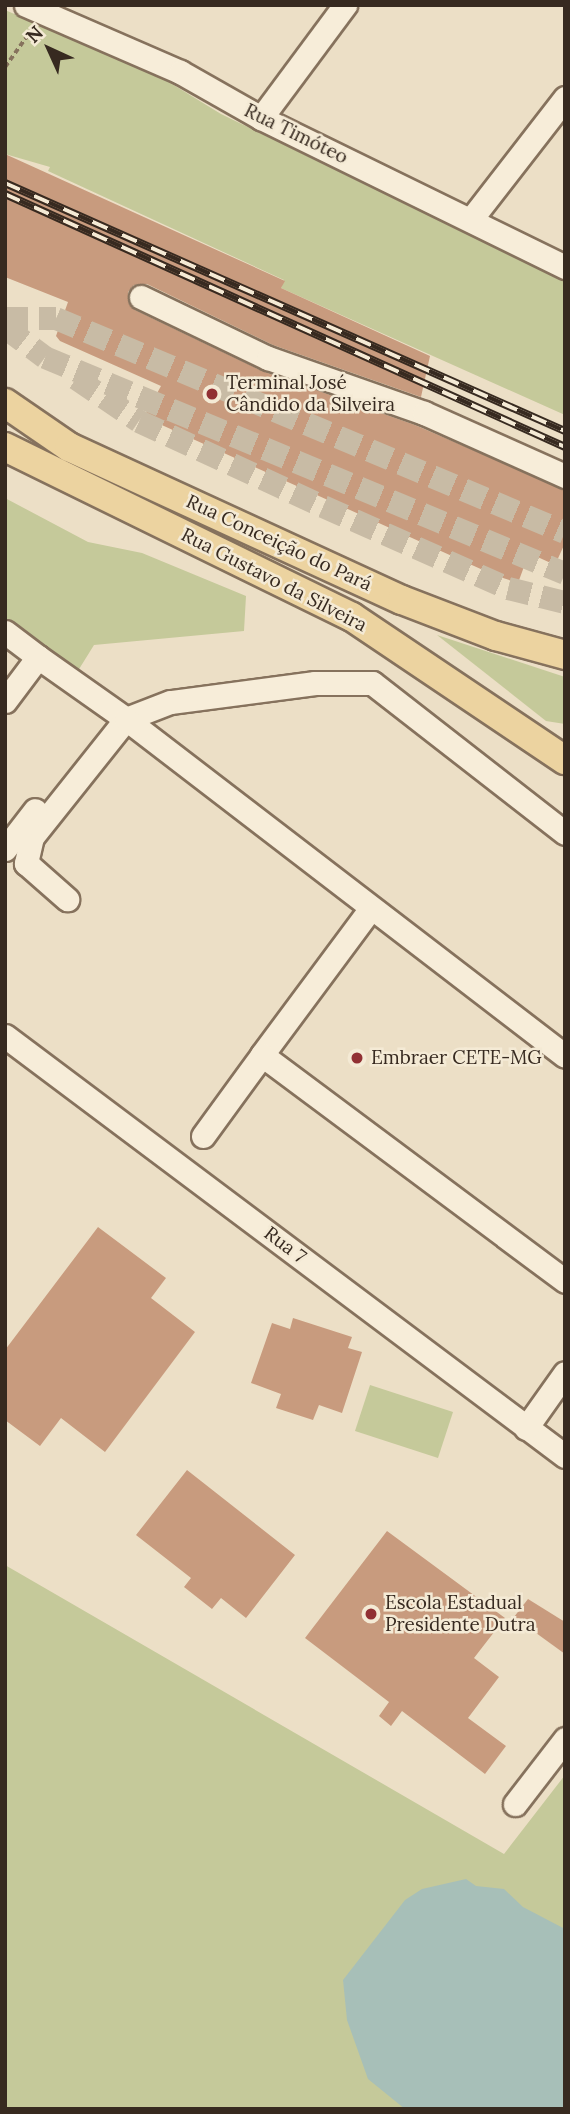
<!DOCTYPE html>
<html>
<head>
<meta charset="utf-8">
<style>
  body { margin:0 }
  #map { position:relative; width:570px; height:2114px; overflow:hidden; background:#ecdfc6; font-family:Lora,serif }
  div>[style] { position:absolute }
  .green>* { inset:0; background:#c5c99a }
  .water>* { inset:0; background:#a7bfb8 }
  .building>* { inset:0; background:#c89b7e }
  .minor-tunnel>* { height:23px; margin-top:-11.5px; transform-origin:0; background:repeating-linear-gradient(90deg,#c8bba5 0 23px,transparent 0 34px) }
  .path>* { height:3.5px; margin-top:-1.75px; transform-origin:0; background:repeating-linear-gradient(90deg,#86725d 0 5px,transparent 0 8.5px) }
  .roads { filter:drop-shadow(2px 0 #86725d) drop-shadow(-2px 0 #86725d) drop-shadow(0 2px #86725d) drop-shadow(0 -2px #86725d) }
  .minor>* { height:23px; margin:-11.5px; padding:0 11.5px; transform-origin:11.5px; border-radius:11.5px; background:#f7edd9 }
  .major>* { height:28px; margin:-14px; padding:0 14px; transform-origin:14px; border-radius:14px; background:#ecd3a0 }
  .rail>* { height:8px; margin-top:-4px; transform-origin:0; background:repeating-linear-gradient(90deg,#f4ead5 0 16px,#372a20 0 32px); box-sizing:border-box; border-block:2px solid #372a20 }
  .dots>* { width:19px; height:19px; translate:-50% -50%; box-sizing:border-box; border:4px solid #f4ead5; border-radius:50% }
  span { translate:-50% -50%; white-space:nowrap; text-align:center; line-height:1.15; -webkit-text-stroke:5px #f4ead5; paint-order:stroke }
  .street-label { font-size:19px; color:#372a20 }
  .poi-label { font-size:19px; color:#372a20 }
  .left { translate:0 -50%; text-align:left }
  .frame { position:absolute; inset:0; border:7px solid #372a20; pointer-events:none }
  .north { position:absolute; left:14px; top:14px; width:70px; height:70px; -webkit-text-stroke:5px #f4ead5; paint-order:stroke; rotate:315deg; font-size:19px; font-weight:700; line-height:28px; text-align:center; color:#372a20 }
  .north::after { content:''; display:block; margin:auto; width:24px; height:32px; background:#372a20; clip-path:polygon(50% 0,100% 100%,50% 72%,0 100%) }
</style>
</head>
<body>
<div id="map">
  <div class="green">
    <i style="clip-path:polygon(5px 10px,159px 76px,221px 114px,565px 282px,565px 415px,281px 288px,284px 280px,48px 171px,50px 167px,5px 154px)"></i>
    <i style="clip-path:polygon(5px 498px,88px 542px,142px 553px,246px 596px,244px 631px,94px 645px,76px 674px,5px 624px)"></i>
    <i style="clip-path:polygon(437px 635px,565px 677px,565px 724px,546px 721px)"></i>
    <i style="clip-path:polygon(370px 1385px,453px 1412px,438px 1458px,355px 1431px)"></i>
    <i style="clip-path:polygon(5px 1565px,504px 1854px,565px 1775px,565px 2109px,5px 2109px)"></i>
  </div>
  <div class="water">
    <i style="clip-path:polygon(466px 1879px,476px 1886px,504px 1889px,523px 1907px,565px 1929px,565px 2104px,561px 2109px,405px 2109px,368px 2079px,347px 2020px,343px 1980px,405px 1900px,422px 1889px)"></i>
  </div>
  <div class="building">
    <i style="clip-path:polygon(5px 154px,285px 281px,281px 288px,430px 356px,421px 397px,273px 345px,147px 284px,134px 285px,128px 292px,129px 304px,135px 310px,262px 371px,415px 425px,563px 489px,565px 543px,555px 565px,529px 553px,518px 583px,494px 575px,144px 417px,161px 386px,60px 341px,56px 336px,68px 302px,5px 277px)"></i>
    <i style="clip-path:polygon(98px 1227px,166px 1278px,151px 1298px,195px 1332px,105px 1452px,61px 1418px,40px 1446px,5px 1420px,5px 1350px)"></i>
    <i style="clip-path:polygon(293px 1318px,352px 1337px,348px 1348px,362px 1352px,342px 1413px,319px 1405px,313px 1420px,276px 1408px,281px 1394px,251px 1383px,272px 1323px,290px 1329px)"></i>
    <i style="clip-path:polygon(187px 1470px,295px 1555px,246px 1618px,221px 1598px,212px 1609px,184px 1587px,191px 1578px,136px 1535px)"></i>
    <i style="clip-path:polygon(387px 1531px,505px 1618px,474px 1658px,499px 1677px,468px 1718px,506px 1746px,485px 1774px,402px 1711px,391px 1726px,379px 1716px,389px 1702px,305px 1638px)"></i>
    <i style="clip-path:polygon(528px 1599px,565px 1622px,565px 1654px,514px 1617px)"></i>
  </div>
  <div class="minor-tunnel">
    <i style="left:5px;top:318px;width:51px"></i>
    <i style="left:56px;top:318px;width:552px;rotate:22.8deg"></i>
    <i style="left:5px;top:327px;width:50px;rotate:36.9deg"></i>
    <i style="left:45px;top:357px;width:563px;rotate:22.56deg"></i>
    <i style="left:76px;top:378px;width:76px;rotate:34.3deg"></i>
    <i style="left:139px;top:421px;width:203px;rotate:24.8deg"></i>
    <i style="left:323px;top:506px;width:202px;rotate:23.9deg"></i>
    <i style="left:508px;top:588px;width:59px;rotate:13.8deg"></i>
  </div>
  <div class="path">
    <i style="left:5px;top:67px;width:47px;rotate:-54.6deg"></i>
  </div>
  <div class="roads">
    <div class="minor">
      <i style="left:26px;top:5px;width:168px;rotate:23.5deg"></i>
      <i style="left:180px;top:72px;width:93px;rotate:29.6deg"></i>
      <i style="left:261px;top:118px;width:339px;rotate:26.1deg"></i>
      <i style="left:261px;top:118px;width:141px;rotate:-53.4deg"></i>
      <i style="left:472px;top:218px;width:152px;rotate:-52.2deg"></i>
      <i style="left:141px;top:297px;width:141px;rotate:25.7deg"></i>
      <i style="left:268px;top:358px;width:165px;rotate:19.4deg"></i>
      <i style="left:424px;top:413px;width:154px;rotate:24.1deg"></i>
      <i style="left:5px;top:632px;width:41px;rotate:37.1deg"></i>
      <i style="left:38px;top:657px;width:55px;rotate:126.9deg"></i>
      <i style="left:38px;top:657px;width:108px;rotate:35.2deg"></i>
      <i style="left:126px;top:719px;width:151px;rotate:128.5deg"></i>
      <i style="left:32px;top:837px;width:27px;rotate:103deg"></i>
      <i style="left:26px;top:863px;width:55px;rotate:41.3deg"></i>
      <i style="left:565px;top:833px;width:244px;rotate:-142.1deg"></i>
      <i style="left:372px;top:683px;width:57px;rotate:180deg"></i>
      <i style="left:315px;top:683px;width:146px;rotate:172.5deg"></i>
      <i style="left:170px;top:702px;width:47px;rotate:158.9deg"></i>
      <i style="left:126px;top:719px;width:553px;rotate:37.51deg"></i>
      <i style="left:5px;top:849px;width:49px;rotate:-52.4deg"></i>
      <i style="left:371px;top:908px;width:183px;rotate:126.6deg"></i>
      <i style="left:262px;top:1055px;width:378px;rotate:36.7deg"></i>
      <i style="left:5px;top:1036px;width:700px;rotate:36.87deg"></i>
      <i style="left:203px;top:1136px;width:100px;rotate:-53.9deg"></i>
      <i style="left:526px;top:1428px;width:67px;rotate:-54.7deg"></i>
      <i style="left:515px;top:1804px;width:82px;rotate:-52.4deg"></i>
    </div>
    <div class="major">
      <i style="left:5px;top:403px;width:78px;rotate:34.5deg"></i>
      <i style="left:69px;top:447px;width:366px;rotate:24.7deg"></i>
      <i style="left:402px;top:600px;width:101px;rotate:21deg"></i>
      <i style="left:496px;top:636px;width:72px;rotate:15.4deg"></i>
      <i style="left:5px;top:447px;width:386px;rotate:26.1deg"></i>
      <i style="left:352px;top:617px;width:257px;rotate:33.9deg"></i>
    </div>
  </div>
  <div class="rail">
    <i style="left:5px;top:183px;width:612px;rotate:23.89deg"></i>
    <i style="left:5px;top:194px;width:614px;rotate:24.31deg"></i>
  </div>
  <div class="dots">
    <i style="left:212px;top:394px;background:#913033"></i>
    <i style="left:357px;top:1058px;background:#913033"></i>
    <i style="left:371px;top:1614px;background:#913033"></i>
  </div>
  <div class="street-label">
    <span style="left:296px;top:134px;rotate:26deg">Rua Timóteo</span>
    <span style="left:279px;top:543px;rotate:25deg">Rua Conceição do Pará</span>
    <span style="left:274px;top:580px;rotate:27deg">Rua Gustavo da Silveira</span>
    <span style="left:285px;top:1245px;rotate:37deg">Rua 7</span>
  </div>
  <div class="poi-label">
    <span class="left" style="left:226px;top:394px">Terminal José<br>Cândido da Silveira</span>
    <span class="left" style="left:371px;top:1058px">Embraer CETE-MG</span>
    <span class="left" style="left:385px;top:1614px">Escola Estadual<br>Presidente Dutra</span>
  </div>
  <div class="frame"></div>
  <div class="north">N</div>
</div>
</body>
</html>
